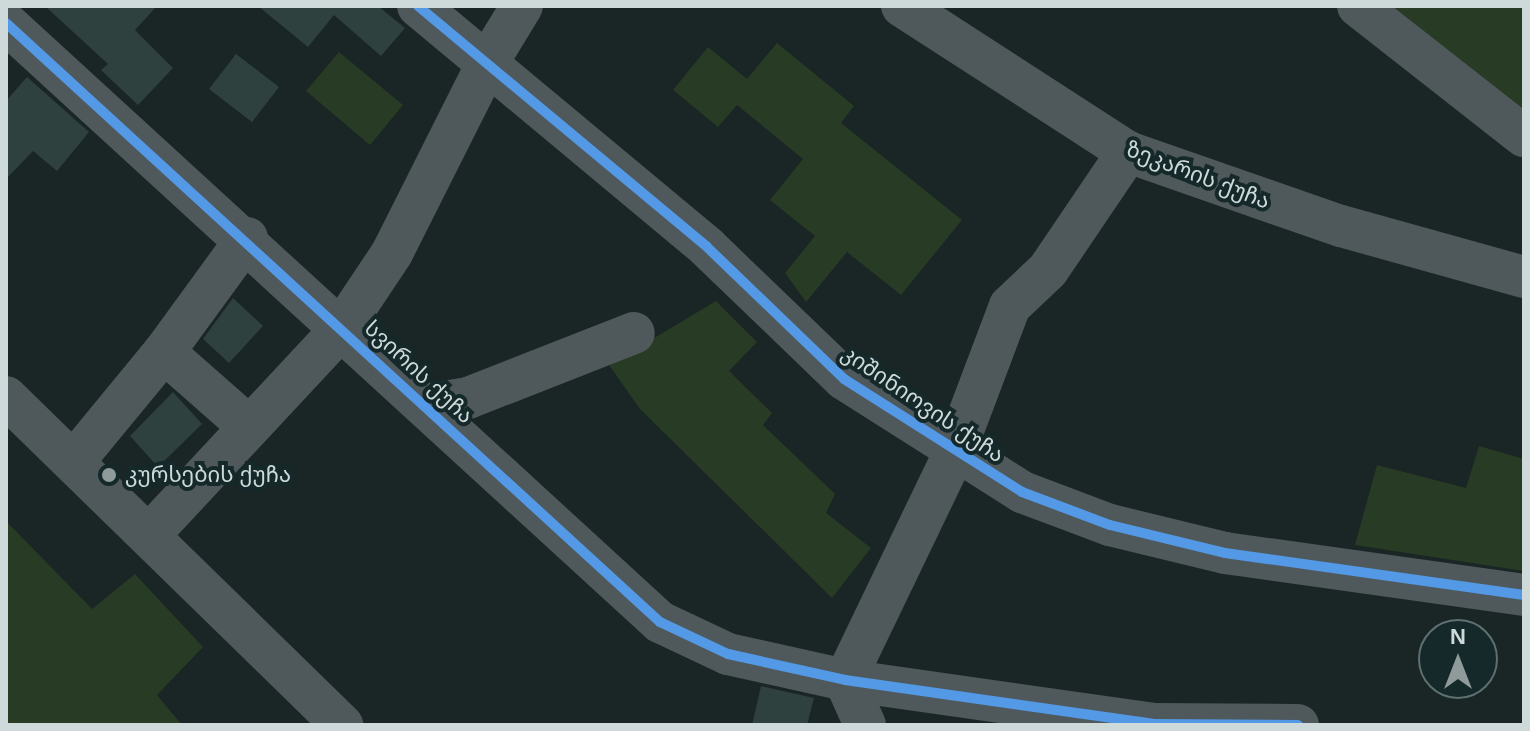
<!DOCTYPE html>
<html>
<head>
<meta charset="utf-8">
<style>
  body { margin:0 }
  #map { position:relative; width:1530px; height:731px; overflow:hidden; background:#1a2525; font-family:Helvetica,"Noto Sans Georgian",sans-serif }
  div>[style] { position:absolute }
  .green>* { inset:0; background:#273b25 }
  .building>* { inset:0; background:#2f413e }
  .minor>* { height:42px; margin:-21px; padding:0 21px; transform-origin:21px; border-radius:21px; background:#4f585b }
  .cycleway>* { height:10px; margin:-5px; padding:0 5px; transform-origin:5px; border-radius:5px; background:#5399e6 }
  .dots>* { width:22px; height:22px; translate:-50% -50%; box-sizing:border-box; border:4px solid #15292a; border-radius:50% }
  span { translate:-50% -50%; white-space:nowrap; text-align:center; line-height:1.15; -webkit-text-stroke:8px #15292a; paint-order:stroke }
  .street-label { font-size:22px; color:#cedada }
  .poi-label { font-size:22px; color:#cedada }
  .left { translate:0 -50%; text-align:left }
  .frame { position:absolute; inset:0; border:8px solid #cedada; pointer-events:none }
  .north { position:absolute; left:1418px; top:619px; width:80px; height:80px; box-sizing:border-box; background:#15292a; border:2px solid #5f7070; border-radius:50%; rotate:0deg; font-size:22px; font-weight:700; line-height:32px; text-align:center; color:#cedada }
  .north::after { content:''; display:block; margin:auto; width:28px; height:36px; background:#8f9b9b; clip-path:polygon(50% 0,100% 100%,50% 72%,0 100%) }
</style>
</head>
<body>
<div id="map">
  <div class="green">
    <i style="clip-path:polygon(1375px 6px,1524px 6px,1524px 122px)"></i>
    <i style="clip-path:polygon(777px 43px,854px 106px,841px 123px,962px 220px,901px 295px,847px 252px,806px 302px,785px 273px,815px 236px,770px 200px,803px 159px,737px 105px,718px 127px,673px 90px,708px 47px,747px 79px)"></i>
    <i style="clip-path:polygon(339px 52px,403px 105px,370px 145px,306px 91px)"></i>
    <i style="clip-path:polygon(716px 301px,757px 342px,729px 371px,772px 413px,763px 425px,835px 494px,826px 513px,871px 548px,832px 598px,640px 409px,609px 365px)"></i>
    <i style="clip-path:polygon(1479px 446px,1524px 459px,1524px 571px,1355px 545px,1377px 465px,1466px 488px)"></i>
    <i style="clip-path:polygon(6px 521px,92px 609px,135px 574px,203px 647px,157px 695px,182px 725px,6px 725px)"></i>
  </div>
  <div class="building">
    <i style="clip-path:polygon(45px 6px,157px 6px,135px 30px,173px 68px,138px 105px,101px 70px,108px 64px)"></i>
    <i style="clip-path:polygon(258px 6px,378px 6px,405px 28px,381px 56px,334px 15px,308px 47px)"></i>
    <i style="clip-path:polygon(236px 54px,279px 87px,252px 122px,209px 89px)"></i>
    <i style="clip-path:polygon(27px 77px,89px 132px,57px 171px,33px 151px,6px 179px,6px 101px)"></i>
    <i style="clip-path:polygon(233px 298px,263px 326px,229px 363px,203px 339px)"></i>
    <i style="clip-path:polygon(173px 392px,202px 424px,158px 467px,130px 436px)"></i>
    <i style="clip-path:polygon(761px 686px,814px 698px,807px 725px,752px 725px)"></i>
  </div>
  <div class="minor">
    <i style="left:418px;top:6px;width:376px;rotate:39.8deg"></i>
    <i style="left:707px;top:247px;width:190px;rotate:43.9deg"></i>
    <i style="left:844px;top:379px;width:211px;rotate:32.4deg"></i>
    <i style="left:1022px;top:492px;width:94px;rotate:20.6deg"></i>
    <i style="left:1110px;top:525px;width:118px;rotate:13.7deg"></i>
    <i style="left:1225px;top:553px;width:302px;rotate:8deg"></i>
    <i style="left:902px;top:6px;width:269px;rotate:32.9deg"></i>
    <i style="left:1128px;top:152px;width:225px;rotate:19.2deg"></i>
    <i style="left:1341px;top:226px;width:190px;rotate:15.6deg"></i>
    <i style="left:1358px;top:6px;width:211px;rotate:38.1deg"></i>
    <i style="left:6px;top:23px;width:887px;rotate:42.49deg"></i>
    <i style="left:660px;top:622px;width:75px;rotate:25.2deg"></i>
    <i style="left:728px;top:654px;width:120px;rotate:12.5deg"></i>
    <i style="left:845px;top:680px;width:311px;rotate:8.1deg"></i>
    <i style="left:1153px;top:724px;width:145px;rotate:0.4deg"></i>
    <i style="left:164px;top:352px;width:112px;rotate:41.4deg"></i>
    <i style="left:6px;top:397px;width:470px;rotate:44.3deg"></i>
    <i style="left:425px;top:405px;width:44px;rotate:-9.2deg"></i>
    <i style="left:468px;top:398px;width:178px;rotate:-21.4deg"></i>
    <i style="left:75px;top:460px;width:140px;rotate:-50.5deg"></i>
    <i style="left:164px;top:352px;width:141px;rotate:-53.9deg"></i>
    <i style="left:150px;top:534px;width:282px;rotate:-47deg"></i>
    <i style="left:342px;top:328px;width:90px;rotate:-56.3deg"></i>
    <i style="left:392px;top:253px;width:216px;rotate:-63.3deg"></i>
    <i style="left:489px;top:60px;width:63px;rotate:-58.6deg"></i>
    <i style="left:865px;top:725px;width:49px;rotate:-114deg"></i>
    <i style="left:845px;top:680px;width:251px;rotate:-64.3deg"></i>
    <i style="left:954px;top:454px;width:158px;rotate:-69.3deg"></i>
    <i style="left:1010px;top:306px;width:52px;rotate:-43.5deg"></i>
    <i style="left:1048px;top:270px;width:143px;rotate:-55.9deg"></i>
  </div>
  <div class="cycleway">
    <i style="left:418px;top:6px;width:376px;rotate:39.8deg"></i>
    <i style="left:707px;top:247px;width:190px;rotate:43.9deg"></i>
    <i style="left:844px;top:379px;width:211px;rotate:32.4deg"></i>
    <i style="left:1022px;top:492px;width:94px;rotate:20.6deg"></i>
    <i style="left:1110px;top:525px;width:118px;rotate:13.7deg"></i>
    <i style="left:1225px;top:553px;width:302px;rotate:8deg"></i>
    <i style="left:6px;top:23px;width:887px;rotate:42.49deg"></i>
    <i style="left:660px;top:622px;width:75px;rotate:25.2deg"></i>
    <i style="left:728px;top:654px;width:120px;rotate:12.5deg"></i>
    <i style="left:845px;top:680px;width:311px;rotate:8.1deg"></i>
    <i style="left:1153px;top:724px;width:145px;rotate:0.4deg"></i>
  </div>
  <div class="dots">
    <i style="left:109px;top:475px;background:#8f9b9b"></i>
  </div>
  <div class="street-label">
    <span style="left:1198px;top:175px;rotate:21deg">ზეკარის ქუჩა</span>
    <span style="left:419px;top:372px;rotate:43deg">სვირის ქუჩა</span>
    <span style="left:923px;top:404px;rotate:34deg">კიშინიოვის ქუჩა</span>
  </div>
  <div class="poi-label">
    <span class="left" style="left:125px;top:475px">კურსების ქუჩა</span>
  </div>
  <div class="frame"></div>
  <div class="north">N</div>
</div>
</body>
</html>
